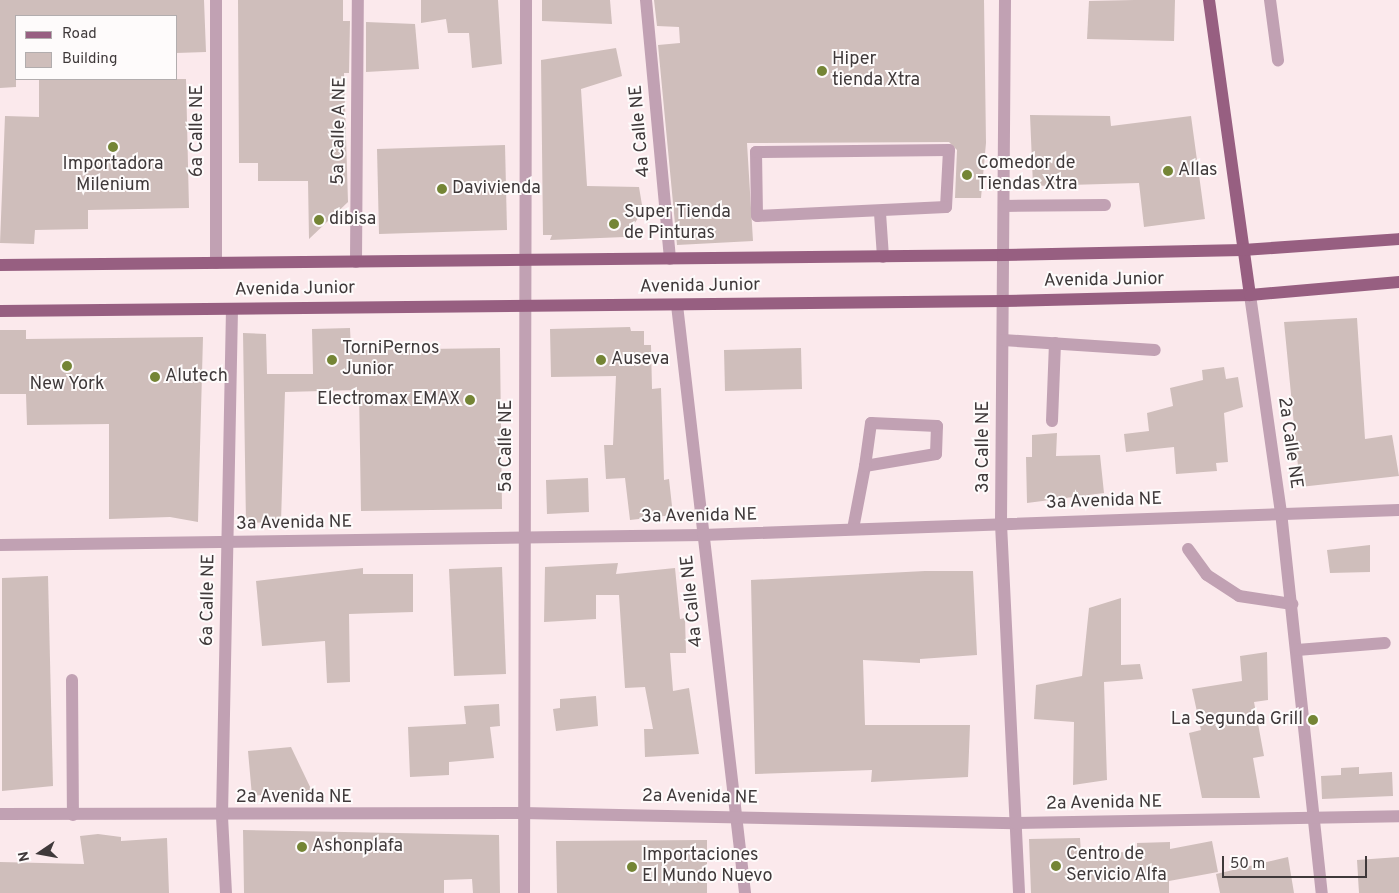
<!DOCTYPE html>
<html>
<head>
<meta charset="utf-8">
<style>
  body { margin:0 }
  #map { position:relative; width:1399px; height:893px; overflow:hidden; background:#fbe9ec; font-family:Overpass,sans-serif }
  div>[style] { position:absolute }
  .building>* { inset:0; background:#cfbebb }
  .minor>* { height:12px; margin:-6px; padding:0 6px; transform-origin:6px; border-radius:6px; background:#c1a1b3 }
  .major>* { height:12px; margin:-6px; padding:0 6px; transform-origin:6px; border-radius:6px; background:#975f81 }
  .dots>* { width:14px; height:14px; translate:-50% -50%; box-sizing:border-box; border:2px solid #fefbfb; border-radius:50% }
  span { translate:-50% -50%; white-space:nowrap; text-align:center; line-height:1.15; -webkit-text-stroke:4px #fefbfb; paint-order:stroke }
  .poi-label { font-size:18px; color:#3f393a }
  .left { translate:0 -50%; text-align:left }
  .right { translate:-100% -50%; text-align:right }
  .street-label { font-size:18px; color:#3f393a }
  .legend { position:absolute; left:15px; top:15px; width:162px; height:65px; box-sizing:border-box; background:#fefbfb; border:1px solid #b2adae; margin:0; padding:6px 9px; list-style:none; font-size:15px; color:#3f393a }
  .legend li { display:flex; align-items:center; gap:10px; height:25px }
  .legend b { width:25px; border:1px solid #b2adae }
  .north { position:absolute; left:15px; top:828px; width:50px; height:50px; -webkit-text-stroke:4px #fefbfb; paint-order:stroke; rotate:258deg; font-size:14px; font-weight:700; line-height:20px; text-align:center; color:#3f393a }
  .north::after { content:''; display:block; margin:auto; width:18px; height:22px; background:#3f393a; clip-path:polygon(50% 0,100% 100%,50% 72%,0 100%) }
  .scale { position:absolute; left:1222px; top:856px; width:145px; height:22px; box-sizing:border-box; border:2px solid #3f393a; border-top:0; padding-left:6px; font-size:15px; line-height:18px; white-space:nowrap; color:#3f393a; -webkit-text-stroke:4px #fefbfb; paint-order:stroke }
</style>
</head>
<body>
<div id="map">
  <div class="building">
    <i style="clip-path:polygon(0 0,204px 0,206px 52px,176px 53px,176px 16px,16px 16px,16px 87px,0 88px)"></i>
    <i style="clip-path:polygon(238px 0,343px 0,343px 21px,350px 21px,349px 73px,344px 73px,348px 202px,309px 239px,308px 181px,258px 181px,258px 163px,239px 163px)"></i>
    <i style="clip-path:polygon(421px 0,498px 0,502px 64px,472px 68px,469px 33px,448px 33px,446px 19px,421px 23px)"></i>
    <i style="clip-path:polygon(542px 0,610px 0,612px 24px,542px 21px)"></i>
    <i style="clip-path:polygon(654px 0,984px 0,986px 143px,981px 198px,955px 198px,957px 150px,949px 142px,747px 143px,753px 241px,677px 245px,658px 45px,680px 43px,679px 27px,657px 26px)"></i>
    <i style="clip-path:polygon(1134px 0,1175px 0,1174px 41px,1087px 39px,1089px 1px)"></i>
    <i style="clip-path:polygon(366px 22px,415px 24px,419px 69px,366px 72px)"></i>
    <i style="clip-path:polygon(616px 48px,622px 76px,581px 89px,587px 186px,639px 187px,643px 211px,625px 237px,550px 240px,552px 235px,543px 235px,541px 60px)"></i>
    <i style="clip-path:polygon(39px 79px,186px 79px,189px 208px,88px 210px,88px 229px,35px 230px,34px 244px,0 243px,5px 116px,39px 117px)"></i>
    <i style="clip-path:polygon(1030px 115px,1110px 116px,1111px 126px,1191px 116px,1205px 219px,1144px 227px,1139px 183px,1033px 186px)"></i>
    <i style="clip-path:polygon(505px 145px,507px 230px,379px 234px,377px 149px)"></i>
    <i style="clip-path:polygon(1357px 318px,1365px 439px,1392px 435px,1399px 476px,1300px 487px,1284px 322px)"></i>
    <i style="clip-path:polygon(630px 327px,631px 331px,644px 331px,644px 345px,651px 345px,652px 389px,661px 388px,664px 480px,669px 479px,673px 515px,630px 520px,625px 478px,606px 479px,604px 445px,613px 445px,616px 376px,551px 377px,550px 329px)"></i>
    <i style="clip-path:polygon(350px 328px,351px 350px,500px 348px,502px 509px,361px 511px,359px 390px,285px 392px,281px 522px,246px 523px,243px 333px,266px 334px,267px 374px,313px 374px,312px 329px)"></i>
    <i style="clip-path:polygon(0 330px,26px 330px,26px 339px,203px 337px,198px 522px,170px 517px,109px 519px,109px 424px,27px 425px,26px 394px,0 394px)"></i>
    <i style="clip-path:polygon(801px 348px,802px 389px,725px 391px,724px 350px)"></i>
    <i style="clip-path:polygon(1224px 367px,1226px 379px,1238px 377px,1243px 407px,1224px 413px,1228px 462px,1216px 463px,1217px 471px,1176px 474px,1174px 447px,1126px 452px,1124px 434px,1149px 431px,1147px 413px,1173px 406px,1170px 388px,1203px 380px,1202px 370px)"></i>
    <i style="clip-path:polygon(1057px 433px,1056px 456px,1100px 455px,1104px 493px,1027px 503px,1026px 457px,1032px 457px,1032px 435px)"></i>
    <i style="clip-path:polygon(588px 478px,589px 512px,547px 514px,546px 480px)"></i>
    <i style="clip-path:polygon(1370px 545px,1370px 572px,1330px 573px,1327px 550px)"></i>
    <i style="clip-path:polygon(618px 563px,616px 574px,675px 568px,680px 619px,685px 618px,686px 653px,670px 653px,673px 691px,689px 688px,699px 754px,645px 757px,644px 729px,653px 729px,645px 687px,625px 688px,619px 595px,596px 595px,596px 619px,544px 622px,545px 567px)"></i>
    <i style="clip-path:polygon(502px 567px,506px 674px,454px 676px,449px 569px)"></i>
    <i style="clip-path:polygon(363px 568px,363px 574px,413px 574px,413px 612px,349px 614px,350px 682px,327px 683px,325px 641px,262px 646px,256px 581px)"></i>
    <i style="clip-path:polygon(925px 571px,973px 571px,977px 655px,920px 659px,920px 663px,863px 660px,865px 725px,970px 725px,968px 777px,871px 782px,872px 770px,755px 774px,751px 580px)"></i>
    <i style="clip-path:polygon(48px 576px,53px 786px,2px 791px,2px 578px)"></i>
    <i style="clip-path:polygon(1121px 598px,1121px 665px,1140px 664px,1143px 679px,1104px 682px,1107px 780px,1073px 785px,1074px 722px,1034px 719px,1036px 685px,1082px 676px,1089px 608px)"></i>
    <i style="clip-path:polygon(1267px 652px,1268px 700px,1254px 702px,1264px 756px,1253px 758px,1260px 798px,1202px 798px,1189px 733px,1201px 730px,1192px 689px,1242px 681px,1240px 656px)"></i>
    <i style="clip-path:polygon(596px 696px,598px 726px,556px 731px,553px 709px,560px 708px,560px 699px)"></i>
    <i style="clip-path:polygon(499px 704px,500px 726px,490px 727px,494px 758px,449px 762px,449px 775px,410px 777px,408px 727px,466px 724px,464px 706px)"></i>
    <i style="clip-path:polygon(291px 747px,312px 791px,252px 796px,248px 751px)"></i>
    <i style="clip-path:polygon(1359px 767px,1359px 774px,1392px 772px,1393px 796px,1322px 799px,1321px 776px,1341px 775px,1341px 768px)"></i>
    <i style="clip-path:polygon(243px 830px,499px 835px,500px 893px,473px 893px,472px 879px,444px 880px,444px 893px,244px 893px)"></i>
    <i style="clip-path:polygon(98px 834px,121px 837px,121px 841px,167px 838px,169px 893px,0 893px,0 862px,84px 864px,80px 836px)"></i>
    <i style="clip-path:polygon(1080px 838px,1081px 853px,1137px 852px,1137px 843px,1170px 842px,1170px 849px,1212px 841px,1218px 872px,1169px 881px,1169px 893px,1031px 893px,1029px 839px)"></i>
    <i style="clip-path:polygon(707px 840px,707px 893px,557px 893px,556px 841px)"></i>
    <i style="clip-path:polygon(1288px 857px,1294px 893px,1220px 893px,1216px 874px)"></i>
    <i style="clip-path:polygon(1399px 857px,1399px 893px,1359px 893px,1357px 860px)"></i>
  </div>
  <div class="minor">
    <i style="left:216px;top:0;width:263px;rotate:90deg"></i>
    <i style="left:646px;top:0;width:260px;rotate:84.7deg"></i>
    <i style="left:1005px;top:0;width:524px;rotate:90.44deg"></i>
    <i style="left:1001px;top:524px;width:369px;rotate:87.2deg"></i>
    <i style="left:1270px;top:0;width:61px;rotate:82.4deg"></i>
    <i style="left:949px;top:150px;width:57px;rotate:93deg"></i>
    <i style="left:946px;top:207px;width:189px;rotate:177.3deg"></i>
    <i style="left:757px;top:216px;width:64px;rotate:-90.9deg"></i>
    <i style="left:756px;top:152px;width:193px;rotate:-0.6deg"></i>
    <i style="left:1004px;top:206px;width:101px;rotate:-0.6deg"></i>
    <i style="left:880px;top:213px;width:44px;rotate:86.1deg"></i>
    <i style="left:356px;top:262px;width:262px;rotate:-89.6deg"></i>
    <i style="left:1250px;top:295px;width:219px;rotate:81.9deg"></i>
    <i style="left:1281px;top:512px;width:383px;rotate:83.9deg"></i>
    <i style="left:677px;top:305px;width:592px;rotate:83.4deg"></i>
    <i style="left:1003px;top:340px;width:152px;rotate:3.8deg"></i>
    <i style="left:1052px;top:421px;width:78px;rotate:-87.8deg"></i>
    <i style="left:853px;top:529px;width:64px;rotate:-79.2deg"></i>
    <i style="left:865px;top:466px;width:72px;rotate:-9.6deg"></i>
    <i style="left:936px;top:454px;width:28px;rotate:-88deg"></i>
    <i style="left:937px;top:426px;width:66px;rotate:-177.4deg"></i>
    <i style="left:871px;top:423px;width:43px;rotate:97.9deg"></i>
    <i style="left:0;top:545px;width:703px;rotate:-0.81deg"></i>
    <i style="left:703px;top:535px;width:696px;rotate:-2.06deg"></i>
    <i style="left:1188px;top:549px;width:32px;rotate:54deg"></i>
    <i style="left:1207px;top:575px;width:38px;rotate:33deg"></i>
    <i style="left:1239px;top:596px;width:54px;rotate:8.6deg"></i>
    <i style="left:1297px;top:650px;width:88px;rotate:-4.5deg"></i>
    <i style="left:72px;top:680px;width:135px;rotate:89.6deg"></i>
    <i style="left:0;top:814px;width:522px;rotate:-0.11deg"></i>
    <i style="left:522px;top:813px;width:493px;rotate:1.2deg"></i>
    <i style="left:1015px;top:823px;width:384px;rotate:-1deg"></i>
    <i style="left:226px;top:893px;width:77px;rotate:-93deg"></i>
    <i style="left:222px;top:816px;width:507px;rotate:-88.87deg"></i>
    <i style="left:524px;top:893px;width:893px;rotate:-89.87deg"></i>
  </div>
  <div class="major">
    <i style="left:1209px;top:0;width:298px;rotate:82.1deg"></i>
    <i style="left:0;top:265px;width:1003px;rotate:-0.57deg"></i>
    <i style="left:1003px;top:255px;width:240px;rotate:-1.2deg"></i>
    <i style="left:1243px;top:250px;width:156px;rotate:-4deg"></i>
    <i style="left:0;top:311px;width:1003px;rotate:-0.57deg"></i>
    <i style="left:1003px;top:301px;width:247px;rotate:-1.4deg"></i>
    <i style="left:1250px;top:295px;width:150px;rotate:-5deg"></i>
  </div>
  <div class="dots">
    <i style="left:822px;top:71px;background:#748535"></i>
    <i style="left:113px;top:147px;background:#748535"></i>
    <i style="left:1168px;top:171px;background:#748535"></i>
    <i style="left:967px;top:175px;background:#748535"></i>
    <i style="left:442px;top:189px;background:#748535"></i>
    <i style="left:319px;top:220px;background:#748535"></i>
    <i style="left:614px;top:224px;background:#748535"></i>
    <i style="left:332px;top:360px;background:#748535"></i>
    <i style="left:601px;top:360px;background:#748535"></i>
    <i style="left:67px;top:366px;background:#748535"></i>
    <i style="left:155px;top:377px;background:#748535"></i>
    <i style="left:470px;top:400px;background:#748535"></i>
    <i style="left:1313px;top:720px;background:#748535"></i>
    <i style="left:302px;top:847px;background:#748535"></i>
    <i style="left:1056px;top:866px;background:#748535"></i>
    <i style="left:632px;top:867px;background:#748535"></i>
  </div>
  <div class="poi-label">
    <span class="left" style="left:832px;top:71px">Hiper<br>tienda Xtra</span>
    <span class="left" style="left:977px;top:175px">Comedor de<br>Tiendas Xtra</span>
    <span style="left:113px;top:176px">Importadora<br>Milenium</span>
    <span class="left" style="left:1178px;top:171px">Allas</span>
    <span class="left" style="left:452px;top:189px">Davivienda</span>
    <span class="left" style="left:624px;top:224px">Super Tienda<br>de Pinturas</span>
    <span class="left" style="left:329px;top:220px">dibisa</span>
    <span class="left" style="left:342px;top:360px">TorniPernos<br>Junior</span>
    <span class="left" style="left:611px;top:360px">Auseva</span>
    <span class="left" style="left:165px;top:377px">Alutech</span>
    <span style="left:67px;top:385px">New York</span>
    <span class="right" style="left:460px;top:400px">Electromax EMAX</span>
    <span class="right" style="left:1303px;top:720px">La Segunda Grill</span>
    <span class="left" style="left:312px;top:847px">Ashonplafa</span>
    <span class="left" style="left:1066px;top:866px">Centro de<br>Servicio Alfa</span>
    <span class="left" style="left:642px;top:867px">Importaciones<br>El Mundo Nuevo</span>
  </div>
  <div class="street-label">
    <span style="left:198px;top:131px;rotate:-90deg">6a Calle NE</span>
    <span style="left:340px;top:131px;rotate:-89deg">5a Calle A NE</span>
    <span style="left:641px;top:131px;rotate:-95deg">4a Calle NE</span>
    <span style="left:1104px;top:281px;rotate:-1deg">Avenida Junior</span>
    <span style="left:700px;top:287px;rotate:-1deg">Avenida Junior</span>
    <span style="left:295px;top:290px;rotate:-1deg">Avenida Junior</span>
    <span style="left:1289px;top:443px;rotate:82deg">2a Calle NE</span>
    <span style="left:507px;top:446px;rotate:-90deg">5a Calle NE</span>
    <span style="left:984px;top:447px;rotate:-90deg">3a Calle NE</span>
    <span style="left:1104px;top:502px;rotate:-2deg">3a Avenida NE</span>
    <span style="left:699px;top:517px;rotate:-1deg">3a Avenida NE</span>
    <span style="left:294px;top:524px;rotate:-1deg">3a Avenida NE</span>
    <span style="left:209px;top:600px;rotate:-89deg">6a Calle NE</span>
    <span style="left:693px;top:601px;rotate:-96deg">4a Calle NE</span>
    <span style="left:294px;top:798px">2a Avenida NE</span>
    <span style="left:700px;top:798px;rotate:1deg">2a Avenida NE</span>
    <span style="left:1104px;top:804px;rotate:-1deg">2a Avenida NE</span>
  </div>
  <ul class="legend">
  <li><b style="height:6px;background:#975f81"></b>Road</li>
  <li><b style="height:14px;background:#cfbebb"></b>Building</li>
  </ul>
  <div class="north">N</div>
  <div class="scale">50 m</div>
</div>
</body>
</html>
